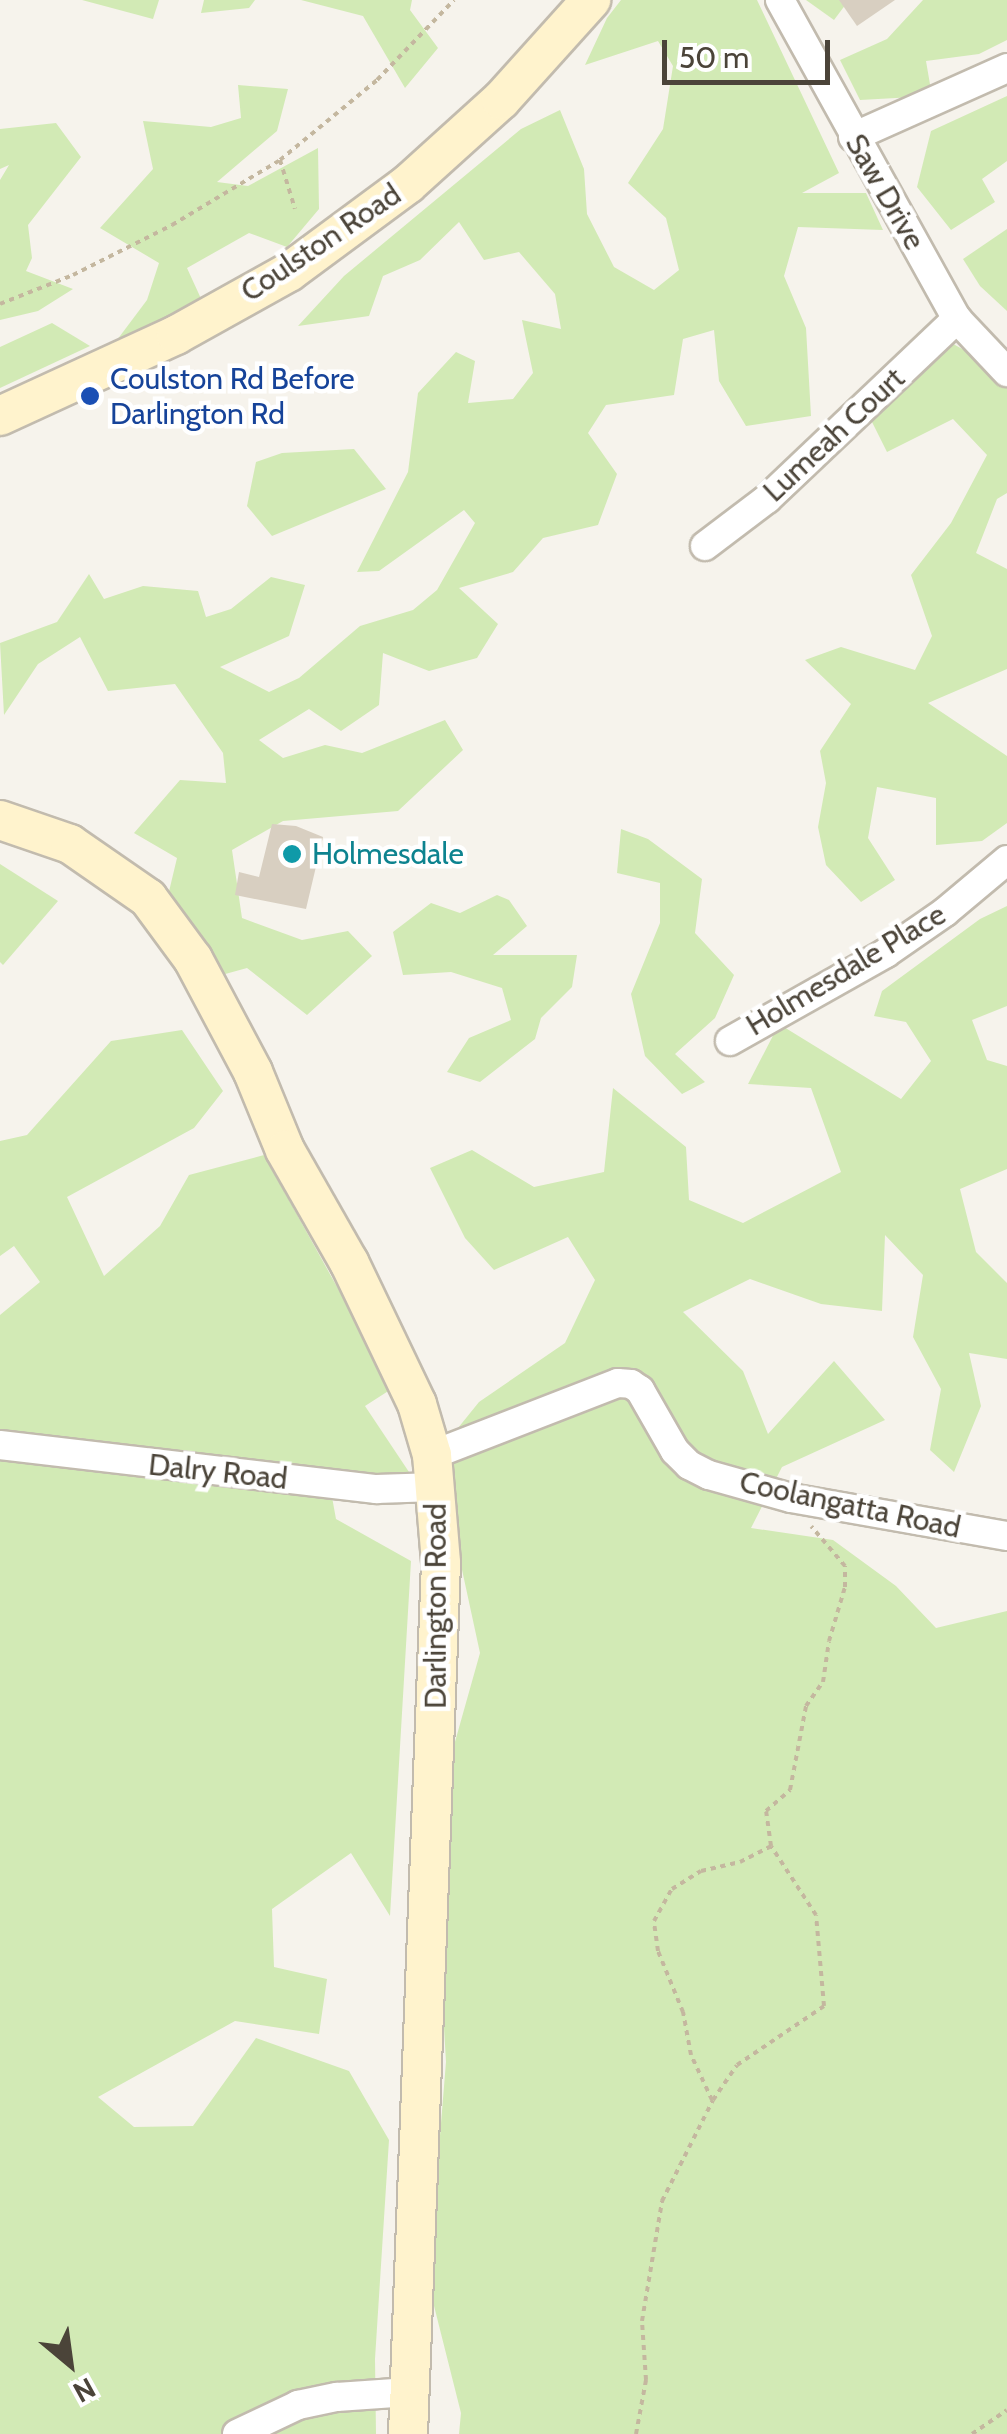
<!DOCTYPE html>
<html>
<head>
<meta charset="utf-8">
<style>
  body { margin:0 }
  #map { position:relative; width:1007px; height:2434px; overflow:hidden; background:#f6f3ec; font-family:Cabin,sans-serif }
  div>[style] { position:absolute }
  .green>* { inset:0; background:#d2eab5 }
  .building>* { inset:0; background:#d8cfc1 }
  .path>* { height:4px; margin-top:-2px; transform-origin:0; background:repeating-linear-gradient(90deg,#c4b79f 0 5px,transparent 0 10px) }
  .roads { filter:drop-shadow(2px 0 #c2bbae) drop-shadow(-2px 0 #c2bbae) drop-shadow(0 2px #c2bbae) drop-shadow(0 -2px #c2bbae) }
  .street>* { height:28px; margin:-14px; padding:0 14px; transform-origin:14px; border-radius:14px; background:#fff }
  .secondary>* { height:38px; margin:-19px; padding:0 19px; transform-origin:19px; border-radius:19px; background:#fff3cd }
  .dots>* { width:28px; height:28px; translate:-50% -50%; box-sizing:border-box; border:5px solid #fff; border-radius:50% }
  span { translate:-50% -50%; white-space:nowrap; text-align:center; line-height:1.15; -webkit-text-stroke:9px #fff; paint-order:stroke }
  .street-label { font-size:30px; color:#4b4439 }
  .transit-label { font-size:30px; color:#164399 }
  .left { translate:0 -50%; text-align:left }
  .culture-label { font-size:30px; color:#0d838f }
  .north { position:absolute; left:20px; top:2314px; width:100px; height:100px; -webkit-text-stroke:8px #fff; paint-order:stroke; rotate:151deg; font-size:28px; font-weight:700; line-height:40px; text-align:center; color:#4b4439 }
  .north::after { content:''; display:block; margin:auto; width:35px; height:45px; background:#4b4439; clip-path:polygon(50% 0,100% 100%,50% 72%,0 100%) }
  .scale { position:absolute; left:662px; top:40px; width:168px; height:45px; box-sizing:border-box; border:5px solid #4b4439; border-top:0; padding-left:12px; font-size:30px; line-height:35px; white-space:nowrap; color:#4b4439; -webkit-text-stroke:8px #fff; paint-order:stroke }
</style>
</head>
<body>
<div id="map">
  <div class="green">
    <i style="clip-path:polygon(82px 0,159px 0,153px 19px)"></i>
    <i style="clip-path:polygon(204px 0,255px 0,249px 8px,201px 13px)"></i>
    <i style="clip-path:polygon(301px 0,412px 0,410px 10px,438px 48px,405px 88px,363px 16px)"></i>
    <i style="clip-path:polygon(621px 0,757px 0,839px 173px,802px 193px,866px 193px,883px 230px,798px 227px,784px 276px,806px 328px,811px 416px,746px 426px,719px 381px,714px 330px,683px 339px,674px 395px,606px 405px,588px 433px,617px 474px,598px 525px,543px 538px,513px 572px,459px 588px,498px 624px,477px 658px,429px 671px,383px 653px,379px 705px,341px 731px,309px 709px,259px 740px,283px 758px,325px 745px,362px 753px,445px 720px,463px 750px,398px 811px,283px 821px,232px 850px,242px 918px,302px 940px,348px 931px,372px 956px,307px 1015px,247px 968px,218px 976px,166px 904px,177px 858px,134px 833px,180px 780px,226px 783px,223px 753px,175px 684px,108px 691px,80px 637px,38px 664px,4px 715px,0 643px,57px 622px,89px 574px,104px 599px,143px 586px,198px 591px,206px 617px,231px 609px,271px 577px,305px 585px,289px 636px,220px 667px,269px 692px,299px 678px,360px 626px,413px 610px,437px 590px,475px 523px,464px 510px,379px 571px,357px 572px,408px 472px,418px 393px,456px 352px,475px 361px,468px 403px,513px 399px,533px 373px,522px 320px,561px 329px,555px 294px,519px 252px,484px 260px,459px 222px,420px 260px,383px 276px,369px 316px,298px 326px,344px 276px,521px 129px,560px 110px,584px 169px,587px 214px,614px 267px,654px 290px,679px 270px,666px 218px,628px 183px,663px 129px,673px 66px,658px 41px,585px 65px,607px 18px)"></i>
    <i style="clip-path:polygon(806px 0,849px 0,834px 20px)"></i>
    <i style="clip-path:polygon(923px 0,1007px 0,1007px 40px,979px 54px,926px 61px,932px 96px,860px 100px,840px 60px,887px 39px)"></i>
    <i style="clip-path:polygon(238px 85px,288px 89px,277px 131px,217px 182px,248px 186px,318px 148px,319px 209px,287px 247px,249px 233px,187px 268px,203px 303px,111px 348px,147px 300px,159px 263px,100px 228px,153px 169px,143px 121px,211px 127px,241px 118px)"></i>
    <i style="clip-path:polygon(1007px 96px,1007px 161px,982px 179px,995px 202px,951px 230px,917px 187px,931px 131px)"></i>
    <i style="clip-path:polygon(56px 123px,81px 157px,28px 225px,32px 258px,26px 271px,73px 289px,38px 311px,0 320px,0 180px,9px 165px,0 169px,0 129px)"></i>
    <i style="clip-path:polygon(1007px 229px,1007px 311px,980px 286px,963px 259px)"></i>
    <i style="clip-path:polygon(52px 323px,90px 346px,0 388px,0 347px)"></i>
    <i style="clip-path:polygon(946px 340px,984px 361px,1007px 384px,1007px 493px,997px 499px,976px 553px,1007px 569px,1007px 669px,928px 703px,1007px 756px,1007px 823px,982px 841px,936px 845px,936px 798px,877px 787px,868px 838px,895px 880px,861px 902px,826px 865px,818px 827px,826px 783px,820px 751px,851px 704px,805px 660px,841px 647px,915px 670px,932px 636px,911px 575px,951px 523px,987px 455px,953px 419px,887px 452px,869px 416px)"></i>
    <i style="clip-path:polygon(354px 449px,386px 489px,272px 536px,247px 506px,256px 462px,282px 453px)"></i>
    <i style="clip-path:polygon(621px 829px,648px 839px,702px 879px,695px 933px,734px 975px,715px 1018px,675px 1054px,705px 1082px,682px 1094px,645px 1056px,631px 994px,660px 923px,660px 883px,617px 873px)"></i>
    <i style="clip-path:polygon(0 864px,58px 901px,3px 965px,0 962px)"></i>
    <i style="clip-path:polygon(497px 895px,509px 900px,527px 926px,493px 955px,577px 955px,572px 987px,541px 1018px,535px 1039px,480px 1082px,447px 1072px,469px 1038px,511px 1020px,502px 988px,451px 972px,403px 975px,393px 932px,431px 903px,460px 913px)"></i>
    <i style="clip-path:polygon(1007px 906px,1007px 1006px,972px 1020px,987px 1060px,1007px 1066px,1007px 1169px,960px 1189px,976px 1252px,1007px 1283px,1007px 1359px,969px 1353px,981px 1406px,954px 1472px,930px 1450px,941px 1389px,913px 1337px,923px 1275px,885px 1235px,882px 1311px,821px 1304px,750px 1279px,683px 1312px,743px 1371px,768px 1434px,834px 1361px,885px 1420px,782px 1467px,751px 1528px,833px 1540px,896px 1586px,936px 1628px,1007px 1611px,1007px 2434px,459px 2434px,461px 2413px,428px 2282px,446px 2062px,436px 1889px,451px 1756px,480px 1653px,437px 1454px,479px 1402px,565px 1343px,595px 1280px,568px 1237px,494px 1270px,465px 1238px,430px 1168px,472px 1150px,534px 1187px,604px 1172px,613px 1088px,686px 1147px,689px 1200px,743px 1223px,841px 1172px,811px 1088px,748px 1084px,779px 1024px,901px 1099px,931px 1061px,906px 1022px,874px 1016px,882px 991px,980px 919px)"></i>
    <i style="clip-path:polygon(182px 1030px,223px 1091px,194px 1128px,67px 1197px,104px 1276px,160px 1226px,189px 1175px,264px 1155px,393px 1388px,365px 1406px,409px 1472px,330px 1486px,336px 1519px,411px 1561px,390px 1916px,351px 1853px,272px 1909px,274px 1967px,327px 1979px,319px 2034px,235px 2021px,98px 2097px,134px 2127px,193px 2126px,256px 2038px,349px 2071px,389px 2140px,375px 2359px,376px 2434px,0 2434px,0 1315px,40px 1282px,14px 1246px,0 1256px,0 1141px,27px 1135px,111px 1041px)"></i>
  </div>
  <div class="building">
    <i style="clip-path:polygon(839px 0,895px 0,857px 26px)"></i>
    <i style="clip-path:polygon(272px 824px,296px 826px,323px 837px,306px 909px,235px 895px,239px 872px,259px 877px)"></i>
  </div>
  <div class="path">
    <i style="left:280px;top:160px;width:51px;rotate:73deg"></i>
    <i style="left:0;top:304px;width:79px;rotate:-21.7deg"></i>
    <i style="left:73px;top:275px;width:111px;rotate:-26.8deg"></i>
    <i style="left:172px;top:225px;width:126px;rotate:-31deg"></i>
    <i style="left:280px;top:160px;width:126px;rotate:-39.5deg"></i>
    <i style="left:377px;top:80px;width:111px;rotate:-46.1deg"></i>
    <i style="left:712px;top:2100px;width:50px;rotate:-115deg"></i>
    <i style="left:691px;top:2055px;width:44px;rotate:-100.5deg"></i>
    <i style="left:683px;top:2012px;width:66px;rotate:-112.3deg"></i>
    <i style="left:658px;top:1951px;width:30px;rotate:-98deg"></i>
    <i style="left:654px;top:1921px;width:37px;rotate:-61deg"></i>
    <i style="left:672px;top:1889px;width:34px;rotate:-32deg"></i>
    <i style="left:701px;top:1871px;width:40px;rotate:-13deg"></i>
    <i style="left:740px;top:1862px;width:35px;rotate:-27deg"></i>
    <i style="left:636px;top:2434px;width:55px;rotate:-79.5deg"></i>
    <i style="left:646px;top:2380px;width:59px;rotate:-93.9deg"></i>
    <i style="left:642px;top:2321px;width:122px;rotate:-80.5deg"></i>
    <i style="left:662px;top:2201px;width:113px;rotate:-63.2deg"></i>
    <i style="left:713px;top:2100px;width:42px;rotate:-55.6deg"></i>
    <i style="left:737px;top:2065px;width:105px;rotate:-34.1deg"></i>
    <i style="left:824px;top:2006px;width:91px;rotate:-95deg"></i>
    <i style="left:816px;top:1915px;width:82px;rotate:-123.1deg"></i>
    <i style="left:771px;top:1846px;width:35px;rotate:-98deg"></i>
    <i style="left:766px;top:1811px;width:32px;rotate:-41deg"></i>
    <i style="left:790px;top:1790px;width:86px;rotate:-79.2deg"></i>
    <i style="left:806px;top:1706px;width:29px;rotate:-55deg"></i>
    <i style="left:823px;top:1682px;width:41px;rotate:-81.7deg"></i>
    <i style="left:829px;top:1641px;width:56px;rotate:-73.5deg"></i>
    <i style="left:845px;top:1587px;width:21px;rotate:-90deg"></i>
    <i style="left:845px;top:1566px;width:52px;rotate:-130.4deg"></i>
    <i style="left:972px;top:2434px;width:42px;rotate:-34.4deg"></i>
  </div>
  <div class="roads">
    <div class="street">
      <i style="left:780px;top:0;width:365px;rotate:61deg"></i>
      <i style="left:957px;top:319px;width:73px;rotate:46.7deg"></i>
      <i style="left:853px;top:137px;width:169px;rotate:-24.1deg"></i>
      <i style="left:705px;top:546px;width:78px;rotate:-37.2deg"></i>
      <i style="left:767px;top:499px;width:262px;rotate:-43.5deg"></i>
      <i style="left:730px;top:1041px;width:179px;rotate:-29.4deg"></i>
      <i style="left:886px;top:953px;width:72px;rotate:-34.8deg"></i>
      <i style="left:945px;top:912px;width:81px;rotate:-40deg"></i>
      <i style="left:0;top:1445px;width:379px;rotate:6.7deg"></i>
      <i style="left:376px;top:1489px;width:60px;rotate:-1.9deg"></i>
      <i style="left:432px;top:1455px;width:199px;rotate:-21.2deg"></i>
      <i style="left:618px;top:1383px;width:13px;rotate:4deg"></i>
      <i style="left:631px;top:1384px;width:11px;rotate:34deg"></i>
      <i style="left:640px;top:1390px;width:70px;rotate:60.2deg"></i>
      <i style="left:675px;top:1451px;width:20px;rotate:45deg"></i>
      <i style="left:689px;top:1465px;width:22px;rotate:27deg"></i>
      <i style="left:709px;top:1475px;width:85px;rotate:15.7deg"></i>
      <i style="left:791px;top:1498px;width:219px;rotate:10deg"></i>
      <i style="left:237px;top:2434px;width:68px;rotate:-25.4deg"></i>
      <i style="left:298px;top:2405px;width:40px;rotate:-12deg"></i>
      <i style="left:337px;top:2397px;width:72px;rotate:-4deg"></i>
    </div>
    <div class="secondary">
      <i style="left:0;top:416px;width:194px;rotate:-24.7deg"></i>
      <i style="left:176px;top:335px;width:129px;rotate:-29.1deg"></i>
      <i style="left:289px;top:272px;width:148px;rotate:-36.5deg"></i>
      <i style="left:408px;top:184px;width:125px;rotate:-42.1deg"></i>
      <i style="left:501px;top:100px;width:135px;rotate:-48deg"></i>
      <i style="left:0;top:820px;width:74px;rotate:18.9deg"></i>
      <i style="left:70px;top:844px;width:95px;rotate:34.7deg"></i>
      <i style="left:148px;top:898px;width:76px;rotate:53.6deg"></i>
      <i style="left:193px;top:959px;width:128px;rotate:62deg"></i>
      <i style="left:253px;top:1072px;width:84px;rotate:67.7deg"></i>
      <i style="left:285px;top:1150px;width:129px;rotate:60.3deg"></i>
      <i style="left:349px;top:1262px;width:157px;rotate:64.4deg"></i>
      <i style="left:417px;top:1404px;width:53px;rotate:73.6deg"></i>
      <i style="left:432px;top:1455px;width:108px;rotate:85.2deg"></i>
      <i style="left:441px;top:1563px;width:872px;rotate:92.17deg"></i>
    </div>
  </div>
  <div class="dots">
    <i style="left:90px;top:396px;background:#1a4fb4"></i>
    <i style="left:292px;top:854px;background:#0f9aa8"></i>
  </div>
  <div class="street-label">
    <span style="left:885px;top:192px;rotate:60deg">Saw Drive</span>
    <span style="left:321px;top:243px;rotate:-34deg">Coulston Road</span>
    <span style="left:834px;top:435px;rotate:-43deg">Lumeah Court</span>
    <span style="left:846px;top:970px;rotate:-31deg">Holmesdale Place</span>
    <span style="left:218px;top:1472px;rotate:6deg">Dalry Road</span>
    <span style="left:850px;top:1505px;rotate:12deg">Coolangatta Road</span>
    <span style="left:436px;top:1606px;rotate:-90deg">Darlington Road</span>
  </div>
  <div class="transit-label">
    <span class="left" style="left:110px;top:396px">Coulston Rd Before<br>Darlington Rd</span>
  </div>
  <div class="culture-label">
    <span class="left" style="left:312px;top:854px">Holmesdale</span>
  </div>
  <div class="north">N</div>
  <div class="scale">50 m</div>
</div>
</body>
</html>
